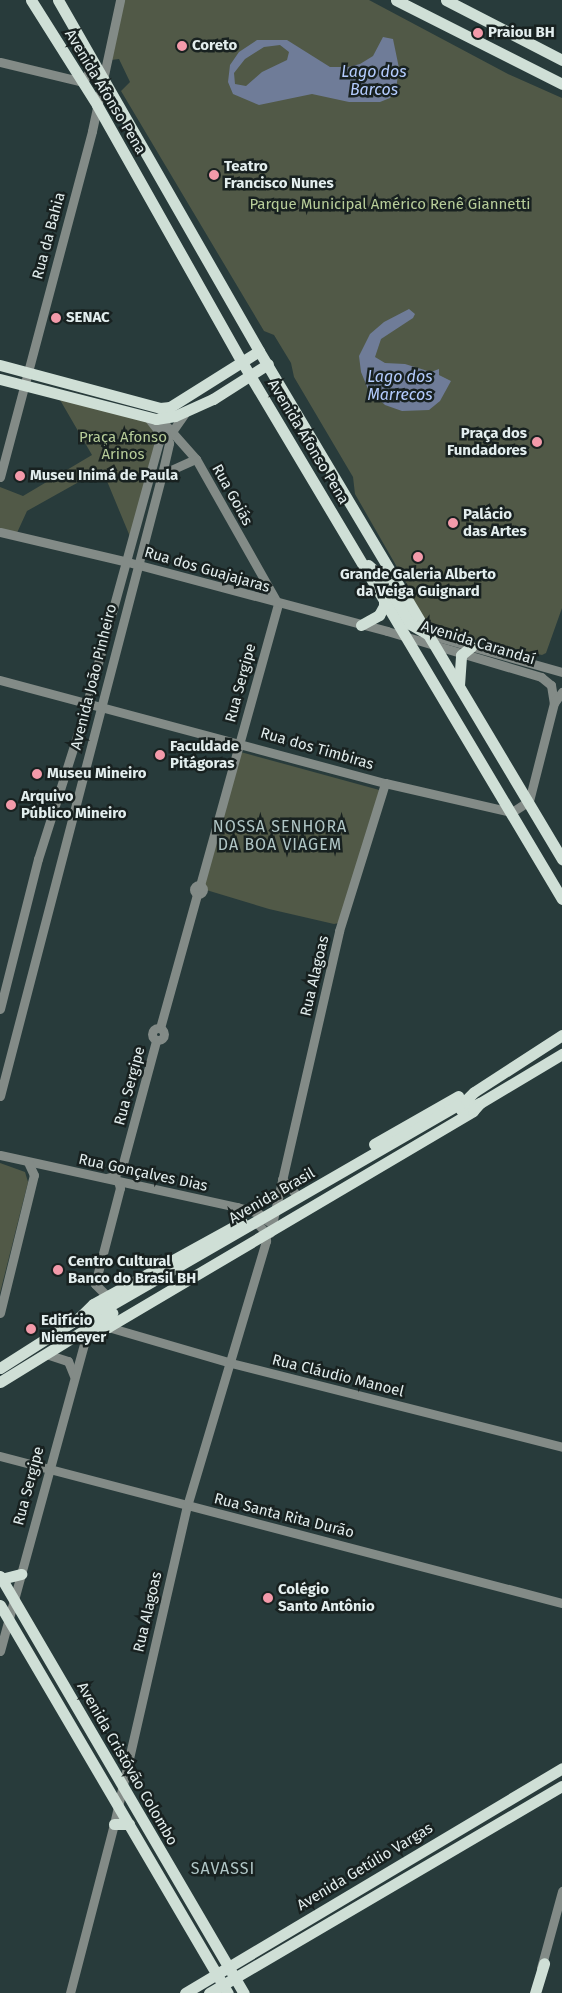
<!DOCTYPE html>
<html>
<head>
<meta charset="utf-8">
<style>
  body { margin:0 }
  #map { position:relative; width:562px; height:1993px; overflow:hidden; background:#283b3b; font-family:"Fira Sans",sans-serif }
  div>[style] { position:absolute }
  .green>* { inset:0; background:#515947 }
  .water>* { inset:0; background:#6f7c98 }
  .minor>* { height:9px; margin:-4.5px; padding:0 4.5px; transform-origin:4.5px; border-radius:4.5px; background:#838b87 }
  .minor>.ring { margin:-4.5px; padding:0; box-sizing:content-box; background:none; border:9px solid #838b87; border-radius:50% }
  .major>* { height:11px; margin:-5.5px; padding:0 5.5px; transform-origin:5.5px; border-radius:5.5px; background:#cfdfd6 }
  .dots>* { width:14px; height:14px; translate:-50% -50%; box-sizing:border-box; border:2px solid #182120; border-radius:50% }
  span { translate:-50% -50%; white-space:nowrap; text-align:center; line-height:1.15; -webkit-text-stroke:5px #182120; paint-order:stroke }
  .poi-label { font-size:15px; color:#e3eeee; font-weight:700 }
  .left { translate:0 -50%; text-align:left }
  .right { translate:-100% -50%; text-align:right }
  .street-label { font-size:15px; color:#e3eeee }
  .park-label { font-size:15px; color:#b7cd99 }
  .water-label { font-size:16px; color:#b4ccfe; font-style:italic }
  .neighbourhood-label { font-size:16px; color:#b0c6c6; letter-spacing:1px }
</style>
</head>
<body>
<div id="map">
  <div class="green">
    <i style="clip-path:polygon(124px 0,369px 0,508px 74px,562px 98px,562px 608px,546px 653px,542px 655px,441px 632px,424px 621px,411px 601px,413px 595px,355px 494px,353px 477px,294px 377px,291px 363px,274px 335px,264px 331px,121px 91px,130px 82px,119px 59px,111px 60px)"></i>
    <i style="clip-path:polygon(56px 393px,140px 417px,160px 433px,131px 539px,102px 469px,27px 511px,16px 535px,0 532px,0 487px,23px 496px,92px 455px)"></i>
    <i style="clip-path:polygon(237px 751px,383px 791px,344px 922px,334px 924px,269px 909px,203px 889px)"></i>
    <i style="clip-path:polygon(0 1163px,25px 1172px,28px 1182px,0 1293px)"></i>
  </div>
  <div class="water">
    <i style="clip-path:polygon(evenodd,383px 37px,393px 39px,399px 68px,396px 89px,390px 98px,380px 102px,349px 102px,312px 94px,259px 105px,233px 94px,228px 82px,230px 65px,239px 52px,257px 40px,287px 40px,330px 67px,348px 67px,360px 64px,373px 56px,383px 37px,280px 45px,289px 52px,287px 60px,262px 72px,246px 86px,235px 84px,234px 73px,245px 59px,264px 47px,280px 45px)"></i>
    <i style="clip-path:polygon(409px 309px,415px 314px,413px 318px,381px 339px,375px 357px,385px 363px,405px 364px,431px 372px,439px 369px,439px 375px,451px 381px,440px 401px,429px 410px,402px 411px,385px 405px,368px 389px,361px 372px,359px 356px,370px 334px,384px 322px)"></i>
  </div>
  <div class="minor">
    <i style="left:0;top:62px;width:85px;rotate:13.5deg"></i>
    <i style="left:83px;top:82px;width:14px;rotate:-60deg"></i>
    <i style="left:90px;top:70px;width:13px;rotate:-94deg"></i>
    <i style="left:164px;top:423px;width:48px;rotate:48.4deg"></i>
    <i style="left:196px;top:459px;width:167px;rotate:60.5deg"></i>
    <i style="left:278px;top:604px;width:293px;rotate:105.5deg"></i>
    <i style="left:169px;top:436px;width:29px;rotate:-55deg"></i>
    <i style="left:162px;top:474px;width:37px;rotate:-24deg"></i>
    <i style="left:0;top:477px;width:358px;rotate:-75.1deg"></i>
    <i style="left:92px;top:131px;width:134px;rotate:-77.9deg"></i>
    <i style="left:0;top:532px;width:127px;rotate:13.2deg"></i>
    <i style="left:124px;top:561px;width:272px;rotate:14.9deg"></i>
    <i style="left:387px;top:631px;width:161px;rotate:16.6deg"></i>
    <i style="left:541px;top:677px;width:13px;rotate:39deg"></i>
    <i style="left:551px;top:685px;width:18px;rotate:81deg"></i>
    <i style="left:427px;top:634px;width:140px;rotate:15.7deg"></i>
    <i style="left:0;top:680px;width:399px;rotate:15deg"></i>
    <i style="left:385px;top:783px;width:130px;rotate:12.9deg"></i>
    <i style="left:512px;top:812px;width:20px;rotate:-33deg"></i>
    <i style="left:529px;top:801px;width:101px;rotate:-75.7deg"></i>
    <i style="left:554px;top:703px;width:14px;rotate:-54deg"></i>
    <i class="ring" style="left:194.5px;top:885.5px;width:0;height:0"></i>
    <i style="left:0;top:1009px;width:155px;rotate:-75.8deg"></i>
    <i style="left:38px;top:859px;width:152px;rotate:-72.4deg"></i>
    <i style="left:84px;top:714px;width:282px;rotate:-74.6deg"></i>
    <i style="left:159px;top:442px;width:9px;rotate:-84deg"></i>
    <i style="left:160px;top:433px;width:18px;rotate:-128deg"></i>
    <i class="ring" style="left:152px;top:1028px;width:3px;height:3px"></i>
    <i style="left:160px;top:1028px;width:138px;rotate:-74.5deg"></i>
    <i style="left:0;top:1096px;width:643px;rotate:-75.4deg"></i>
    <i style="left:162px;top:474px;width:32px;rotate:-77deg"></i>
    <i style="left:169px;top:443px;width:26px;rotate:-111deg"></i>
    <i style="left:0;top:1155px;width:243px;rotate:12.4deg"></i>
    <i style="left:237px;top:1207px;width:22px;rotate:16deg"></i>
    <i style="left:258px;top:1213px;width:13px;rotate:39deg"></i>
    <i style="left:106px;top:1178px;width:8px;rotate:-14deg"></i>
    <i style="left:114px;top:1176px;width:12px;rotate:-48deg"></i>
    <i style="left:122px;top:1167px;width:131px;rotate:-74.9deg"></i>
    <i style="left:282px;top:1179px;width:18px;rotate:47deg"></i>
    <i style="left:270px;top:1233px;width:310px;rotate:-77.1deg"></i>
    <i style="left:339px;top:931px;width:155px;rotate:-72.7deg"></i>
    <i style="left:107px;top:1296px;width:17px;rotate:-135deg"></i>
    <i style="left:95px;top:1284px;width:99px;rotate:-75.4deg"></i>
    <i style="left:120px;top:1188px;width:7px;rotate:-106deg"></i>
    <i style="left:0;top:1313px;width:142px;rotate:-76.2deg"></i>
    <i style="left:34px;top:1175px;width:14px;rotate:-115deg"></i>
    <i style="left:108px;top:1327px;width:128px;rotate:16.3deg"></i>
    <i style="left:231px;top:1363px;width:341px;rotate:14.2deg"></i>
    <i style="left:46px;top:1354px;width:23px;rotate:18deg"></i>
    <i style="left:68px;top:1361px;width:16px;rotate:68deg"></i>
    <i style="left:0;top:1456px;width:581px;rotate:14.66deg"></i>
    <i style="left:0;top:1651px;width:334px;rotate:-74.7deg"></i>
    <i style="left:541px;top:1968px;width:80px;rotate:-74.7deg"></i>
    <i style="left:70px;top:1993px;width:175px;rotate:-75.4deg"></i>
    <i style="left:114px;top:1824px;width:326px;rotate:-77.1deg"></i>
    <i style="left:187px;top:1506px;width:277px;rotate:-73.4deg"></i>
    <i style="left:266px;top:1241px;width:8px;rotate:-90deg"></i>
    <i style="left:266px;top:1233px;width:13px;rotate:-132deg"></i>
  </div>
  <div class="major">
    <i style="left:31px;top:0;width:124px;rotate:57.8deg"></i>
    <i style="left:97px;top:105px;width:295px;rotate:60.6deg"></i>
    <i style="left:242px;top:362px;width:625px;rotate:59.21deg"></i>
    <i style="left:58px;top:0;width:404px;rotate:60.2deg"></i>
    <i style="left:259px;top:351px;width:592px;rotate:59.19deg"></i>
    <i style="left:396px;top:0;width:186px;rotate:26.8deg"></i>
    <i style="left:446px;top:0;width:131px;rotate:27.3deg"></i>
    <i style="left:0;top:365px;width:166px;rotate:15deg"></i>
    <i style="left:160px;top:408px;width:10px;rotate:-6deg"></i>
    <i style="left:170px;top:407px;width:105px;rotate:-32.2deg"></i>
    <i style="left:0;top:379px;width:161px;rotate:14.4deg"></i>
    <i style="left:156px;top:419px;width:19px;rotate:-9deg"></i>
    <i style="left:175px;top:416px;width:42px;rotate:-24.1deg"></i>
    <i style="left:213px;top:399px;width:65px;rotate:-32.5deg"></i>
    <i style="left:368px;top:565px;width:18px;rotate:41deg"></i>
    <i style="left:382px;top:577px;width:55px;rotate:59.2deg"></i>
    <i style="left:410px;top:624px;width:20px;rotate:30deg"></i>
    <i style="left:361px;top:625px;width:21px;rotate:-29deg"></i>
    <i style="left:379px;top:615px;width:10px;rotate:-61deg"></i>
    <i style="left:384px;top:606px;width:9px;rotate:-90deg"></i>
    <i style="left:459px;top:685px;width:30px;rotate:-86deg"></i>
    <i style="left:461px;top:655px;width:13px;rotate:-39deg"></i>
    <i style="left:461px;top:1110px;width:20px;rotate:-20deg"></i>
    <i style="left:374px;top:1144px;width:97px;rotate:-29.7deg"></i>
    <i style="left:80px;top:1317px;width:20px;rotate:-15deg"></i>
    <i style="left:99px;top:1312px;width:424px;rotate:-30deg"></i>
    <i style="left:466px;top:1100px;width:11px;rotate:-45deg"></i>
    <i style="left:474px;top:1092px;width:105px;rotate:-32.9deg"></i>
    <i style="left:90px;top:1329px;width:18px;rotate:-6deg"></i>
    <i style="left:108px;top:1327px;width:424px;rotate:-30.6deg"></i>
    <i style="left:473px;top:1111px;width:11px;rotate:-49deg"></i>
    <i style="left:480px;top:1103px;width:96px;rotate:-30.9deg"></i>
    <i style="left:0;top:1368px;width:95px;rotate:-32.5deg"></i>
    <i style="left:80px;top:1317px;width:18px;rotate:-45deg"></i>
    <i style="left:93px;top:1304px;width:170px;rotate:-28.8deg"></i>
    <i style="left:0;top:1382px;width:132px;rotate:-31.6deg"></i>
    <i style="left:0;top:1576px;width:483px;rotate:59.7deg"></i>
    <i style="left:1px;top:1579px;width:21px;rotate:-14deg"></i>
    <i style="left:0;top:1605px;width:450px;rotate:59.6deg"></i>
    <i style="left:114px;top:1824px;width:15px"></i>
    <i style="left:185px;top:1993px;width:439px;rotate:-30.8deg"></i>
    <i style="left:209px;top:1993px;width:409px;rotate:-30.4deg"></i>
    <i style="left:535px;top:1993px;width:31px;rotate:-73deg"></i>
  </div>
  <div class="dots">
    <i style="left:478px;top:33px;background:#f39aaa"></i>
    <i style="left:182px;top:46px;background:#f39aaa"></i>
    <i style="left:214px;top:175px;background:#f39aaa"></i>
    <i style="left:56px;top:318px;background:#f39aaa"></i>
    <i style="left:537px;top:442px;background:#f39aaa"></i>
    <i style="left:20px;top:476px;background:#f39aaa"></i>
    <i style="left:453px;top:523px;background:#f39aaa"></i>
    <i style="left:418px;top:557px;background:#f39aaa"></i>
    <i style="left:160px;top:755px;background:#f39aaa"></i>
    <i style="left:37px;top:774px;background:#f39aaa"></i>
    <i style="left:11px;top:805px;background:#f39aaa"></i>
    <i style="left:58px;top:1270px;background:#f39aaa"></i>
    <i style="left:31px;top:1329px;background:#f39aaa"></i>
    <i style="left:268px;top:1598px;background:#f39aaa"></i>
  </div>
  <div class="poi-label">
    <span class="left" style="left:488px;top:33px">Praiou BH</span>
    <span class="left" style="left:192px;top:46px">Coreto</span>
    <span class="left" style="left:224px;top:175px">Teatro<br>Francisco Nunes</span>
    <span class="left" style="left:66px;top:318px">SENAC</span>
    <span class="right" style="left:527px;top:442px">Praça dos<br>Fundadores</span>
    <span class="left" style="left:30px;top:476px">Museu Inimá de Paula</span>
    <span class="left" style="left:463px;top:523px">Palácio<br>das Artes</span>
    <span style="left:418px;top:583px">Grande Galeria Alberto<br>da Veiga Guignard</span>
    <span class="left" style="left:170px;top:755px">Faculdade<br>Pitágoras</span>
    <span class="left" style="left:47px;top:774px">Museu Mineiro</span>
    <span class="left" style="left:21px;top:805px">Arquivo<br>Público Mineiro</span>
    <span class="left" style="left:68px;top:1270px">Centro Cultural<br>Banco do Brasil BH</span>
    <span class="left" style="left:41px;top:1329px">Edifício<br>Niemeyer</span>
    <span class="left" style="left:278px;top:1598px">Colégio<br>Santo Antônio</span>
  </div>
  <div class="street-label">
    <span style="left:105px;top:92px;rotate:59deg">Avenida Afonso Pena</span>
    <span style="left:49px;top:236px;rotate:-75deg">Rua da Bahia</span>
    <span style="left:308px;top:442px;rotate:59deg">Avenida Afonso Pena</span>
    <span style="left:232px;top:495px;rotate:61deg">Rua Goiás</span>
    <span style="left:207px;top:570px;rotate:16deg">Rua dos Guajajaras</span>
    <span style="left:478px;top:643px;rotate:17deg">Avenida Carandaí</span>
    <span style="left:94px;top:677px;rotate:-76deg">Avenida João Pinheiro</span>
    <span style="left:241px;top:683px;rotate:-75deg">Rua Sergipe</span>
    <span style="left:317px;top:749px;rotate:16deg">Rua dos Timbiras</span>
    <span style="left:315px;top:976px;rotate:-77deg">Rua Alagoas</span>
    <span style="left:130px;top:1086px;rotate:-75deg">Rua Sergipe</span>
    <span style="left:143px;top:1173px;rotate:12deg">Rua Gonçalves Dias</span>
    <span style="left:272px;top:1196px;rotate:-30deg">Avenida Brasil</span>
    <span style="left:338px;top:1376px;rotate:14deg">Rua Cláudio Manoel</span>
    <span style="left:29px;top:1486px;rotate:-75deg">Rua Sergipe</span>
    <span style="left:284px;top:1516px;rotate:14deg">Rua Santa Rita Durão</span>
    <span style="left:148px;top:1612px;rotate:-77deg">Rua Alagoas</span>
    <span style="left:127px;top:1764px;rotate:60deg">Avenida Cristóvão Colombo</span>
    <span style="left:365px;top:1867px;rotate:-31deg">Avenida Getúlio Vargas</span>
  </div>
  <div class="park-label">
    <span style="left:390px;top:205px">Parque Municipal Américo Renê Giannetti</span>
    <span style="left:123px;top:446px">Praça Afonso<br>Arinos</span>
  </div>
  <div class="water-label">
    <span style="left:374px;top:81px">Lago dos<br>Barcos</span>
    <span style="left:400px;top:386px">Lago dos<br>Marrecos</span>
  </div>
  <div class="neighbourhood-label">
    <span style="left:280px;top:836px">NOSSA SENHORA<br>DA BOA VIAGEM</span>
    <span style="left:223px;top:1869px">SAVASSI</span>
  </div>
</div>
</body>
</html>
